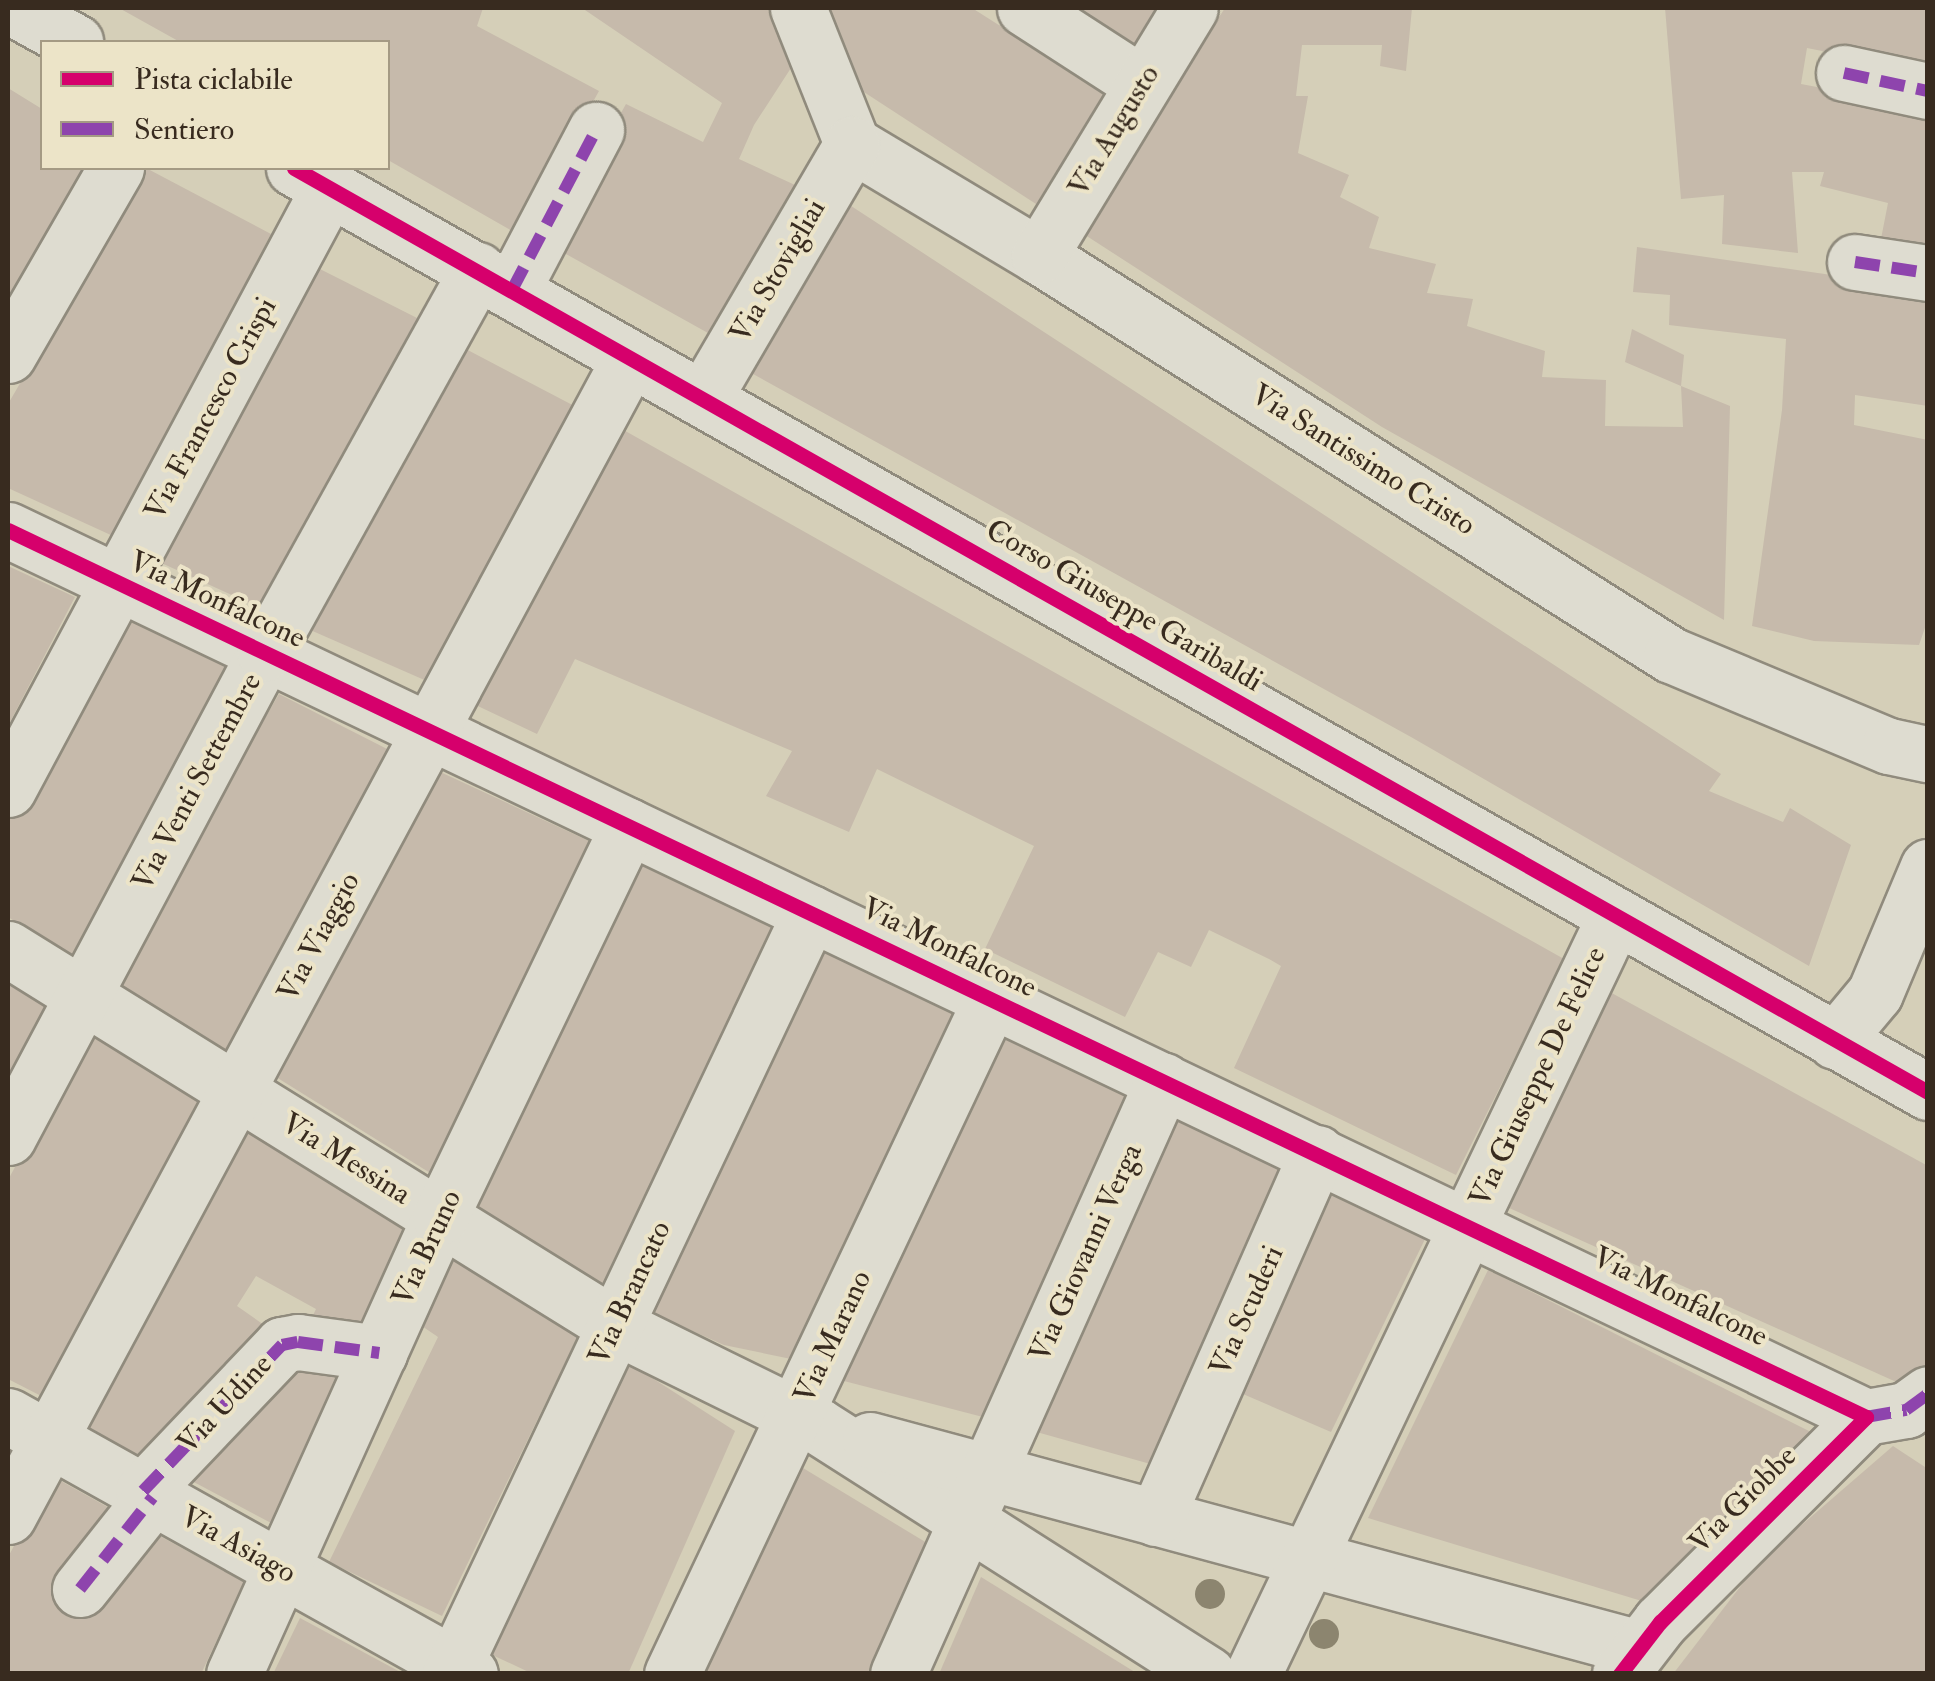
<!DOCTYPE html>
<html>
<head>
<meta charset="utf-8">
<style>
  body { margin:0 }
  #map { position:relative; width:1935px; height:1681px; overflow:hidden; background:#d5cfb8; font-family:"IM FELL Double Pica",serif }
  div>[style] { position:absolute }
  .building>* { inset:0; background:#c6baab }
  .roads { filter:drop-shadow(2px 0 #908b7d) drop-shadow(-2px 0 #908b7d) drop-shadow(0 2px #908b7d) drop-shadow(0 -2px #908b7d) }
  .street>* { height:55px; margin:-27.5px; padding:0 27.5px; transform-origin:27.5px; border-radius:27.5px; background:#dedcd0 }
  .secondary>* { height:55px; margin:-27.5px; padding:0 27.5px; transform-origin:27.5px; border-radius:27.5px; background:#dedcd0 }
  .quiet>* { height:12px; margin-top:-6px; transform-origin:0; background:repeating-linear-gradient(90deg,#8e44ad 0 25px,transparent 0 37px) }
  .cycleway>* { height:15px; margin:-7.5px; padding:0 7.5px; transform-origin:7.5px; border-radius:7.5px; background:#d6006c }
  .trees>* { width:30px; height:30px; margin:-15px; border-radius:50%; background:#8c856f }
  span { translate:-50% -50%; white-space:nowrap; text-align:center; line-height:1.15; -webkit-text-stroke:8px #ece4c8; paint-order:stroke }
  .street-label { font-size:30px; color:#382b1f }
  .frame { position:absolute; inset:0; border:10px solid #382b1f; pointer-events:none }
  .legend { position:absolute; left:40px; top:40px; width:350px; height:130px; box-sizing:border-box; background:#ece4c8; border:2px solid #a49a84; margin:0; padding:12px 18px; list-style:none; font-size:30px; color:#382b1f }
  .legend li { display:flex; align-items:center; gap:20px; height:50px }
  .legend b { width:50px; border:2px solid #a49a84 }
</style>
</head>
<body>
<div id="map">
  <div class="building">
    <i style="clip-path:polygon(119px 8px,483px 8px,477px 26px,599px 91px,519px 235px,388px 160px,388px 42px,180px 42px)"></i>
    <i style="clip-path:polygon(582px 8px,777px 8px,800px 54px,754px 125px,739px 159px,795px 185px,717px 338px,548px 244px,626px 104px,703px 142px,722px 103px)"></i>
    <i style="clip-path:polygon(827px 8px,972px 8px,1107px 94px,1036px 204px,850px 83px)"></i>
    <i style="clip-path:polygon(1069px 8px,1162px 8px,1134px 49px)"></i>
    <i style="clip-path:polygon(1225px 8px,1412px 8px,1406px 71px,1380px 66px,1382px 45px,1302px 45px,1296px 96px,1308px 96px,1298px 153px,1349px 175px,1340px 197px,1379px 217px,1369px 248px,1436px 264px,1427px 293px,1473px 299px,1467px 326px,1545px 351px,1542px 377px,1606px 380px,1605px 426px,1683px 427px,1681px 386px,1625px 362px,1632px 329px,1684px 355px,1681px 386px,1730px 406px,1724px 620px,1382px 427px,1079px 231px)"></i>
    <i style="clip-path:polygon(1665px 8px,1928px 8px,1928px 72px,1807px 48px,1801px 84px,1928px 108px,1928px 252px,1880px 244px,1888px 203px,1820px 186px,1824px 172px,1792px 172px,1798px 253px,1722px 244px,1724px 195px,1681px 199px)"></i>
    <i style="clip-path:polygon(8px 88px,42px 109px,42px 168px,89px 168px,8px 310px)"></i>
    <i style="clip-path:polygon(146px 168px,271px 234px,113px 536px,8px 488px,8px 404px)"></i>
    <i style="clip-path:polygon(845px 202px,1721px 774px,1709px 791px,1783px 822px,1790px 808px,1851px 845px,1809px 966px,1411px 737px,744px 369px)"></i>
    <i style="clip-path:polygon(1637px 247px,1928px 289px,1928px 406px,1855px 395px,1854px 425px,1928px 440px,1928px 619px,1919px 645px,1814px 641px,1752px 626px,1782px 410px,1786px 339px,1669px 325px,1670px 295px,1633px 292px)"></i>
    <i style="clip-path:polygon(310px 264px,423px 321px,265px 610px,146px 556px)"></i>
    <i style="clip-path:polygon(462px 347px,582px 410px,429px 682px,308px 629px)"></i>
    <i style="clip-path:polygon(620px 428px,1564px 959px,1456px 1175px,1234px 1068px,1281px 966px,1269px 959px,1209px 930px,1191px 967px,1158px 952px,1125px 1017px,985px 949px,1034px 846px,877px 769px,849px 832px,766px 796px,792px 751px,575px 659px,537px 734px,463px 699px)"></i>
    <i style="clip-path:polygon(8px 566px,75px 597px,8px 726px)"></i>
    <i style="clip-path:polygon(116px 612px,234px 665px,78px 961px,8px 917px,8px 820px)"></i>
    <i style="clip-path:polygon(279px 694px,391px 751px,232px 1053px,112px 982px)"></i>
    <i style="clip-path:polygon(436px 770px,589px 841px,435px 1176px,268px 1072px)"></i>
    <i style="clip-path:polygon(636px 857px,777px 928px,610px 1288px,470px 1203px)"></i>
    <i style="clip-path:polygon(818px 946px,957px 1012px,796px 1360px,724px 1345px,650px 1312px)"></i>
    <i style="clip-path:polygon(8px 976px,52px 1001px,8px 1083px)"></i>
    <i style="clip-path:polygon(1608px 991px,1928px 1166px,1928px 1363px,1903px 1385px,1507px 1207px)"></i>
    <i style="clip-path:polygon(91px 1027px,203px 1100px,49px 1400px,8px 1379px,8px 1180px)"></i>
    <i style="clip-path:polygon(1001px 1031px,1131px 1096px,983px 1417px,844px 1381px)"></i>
    <i style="clip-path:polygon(1170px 1117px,1286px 1169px,1154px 1465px,1026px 1429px)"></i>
    <i style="clip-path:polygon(241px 1119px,413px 1228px,361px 1338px,307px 1328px,316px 1309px,256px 1276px,237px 1306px,277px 1334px,154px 1463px,83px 1426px)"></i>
    <i style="clip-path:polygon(1324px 1187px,1426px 1237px,1331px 1432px,1236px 1391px)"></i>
    <i style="clip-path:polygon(451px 1256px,580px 1332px,442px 1616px,329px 1562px,438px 1337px,416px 1322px)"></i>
    <i style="clip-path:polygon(1488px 1270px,1811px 1432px,1645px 1602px,1368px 1518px)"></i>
    <i style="clip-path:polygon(281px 1358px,352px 1358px,273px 1524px,173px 1471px)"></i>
    <i style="clip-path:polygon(624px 1360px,735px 1431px,628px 1674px,533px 1674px,488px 1653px)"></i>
    <i style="clip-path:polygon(1893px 1446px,1928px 1469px,1928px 1674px,1673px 1674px,1760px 1561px)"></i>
    <i style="clip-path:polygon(798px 1465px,927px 1543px,868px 1674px,701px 1674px)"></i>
    <i style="clip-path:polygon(52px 1476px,120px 1514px,54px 1600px,82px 1615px,147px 1529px,244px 1582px,201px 1674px,8px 1674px,8px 1557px)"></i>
    <i style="clip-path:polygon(981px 1577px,1138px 1674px,939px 1674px)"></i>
    <i style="clip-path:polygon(300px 1618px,404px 1674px,273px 1674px)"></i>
  </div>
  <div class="roads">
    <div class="street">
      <i style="left:798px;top:8px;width:146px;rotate:68.3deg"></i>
      <i style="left:1025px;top:8px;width:138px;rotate:32.9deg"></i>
      <i style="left:1844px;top:73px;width:86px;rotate:12.1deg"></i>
      <i style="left:852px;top:144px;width:218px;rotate:30.9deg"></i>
      <i style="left:1039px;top:256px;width:747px;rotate:32.27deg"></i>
      <i style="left:1671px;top:655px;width:236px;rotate:22.7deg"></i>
      <i style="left:1889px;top:746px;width:40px;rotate:12deg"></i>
      <i style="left:1039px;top:256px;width:290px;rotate:-58.7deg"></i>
      <i style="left:1855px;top:262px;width:74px;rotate:8.6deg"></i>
      <i style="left:512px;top:290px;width:181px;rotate:-62.3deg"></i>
      <i style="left:8px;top:355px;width:216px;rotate:-60deg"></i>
      <i style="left:703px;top:399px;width:295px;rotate:-59.7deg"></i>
      <i style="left:8px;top:530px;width:2059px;rotate:25.52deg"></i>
      <i style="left:8px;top:789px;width:681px;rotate:-61.89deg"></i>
      <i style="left:8px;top:949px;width:715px;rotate:31.84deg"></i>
      <i style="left:615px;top:1326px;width:226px;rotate:26.2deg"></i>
      <i style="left:818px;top:1426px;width:462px;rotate:32.5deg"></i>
      <i style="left:1835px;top:1041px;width:62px;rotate:-50.2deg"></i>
      <i style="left:1875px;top:993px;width:137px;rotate:-67.2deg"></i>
      <i style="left:8px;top:1137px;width:548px;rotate:-62.03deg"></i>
      <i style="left:265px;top:653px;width:438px;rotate:-61deg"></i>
      <i style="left:8px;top:1416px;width:529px;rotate:29.18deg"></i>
      <i style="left:870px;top:1440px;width:797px;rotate:15.14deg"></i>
      <i style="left:143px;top:1491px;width:202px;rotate:-46.4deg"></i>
      <i style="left:282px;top:1345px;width:16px;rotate:-11deg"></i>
      <i style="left:298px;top:1342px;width:82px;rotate:7.7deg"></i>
      <i style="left:8px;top:1516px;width:1314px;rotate:-61.76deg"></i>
      <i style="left:1156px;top:1518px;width:399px;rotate:-66.2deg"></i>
      <i style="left:80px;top:1589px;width:117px;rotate:-51.6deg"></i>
      <i style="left:234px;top:1674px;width:501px;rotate:-65.74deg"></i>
      <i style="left:440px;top:1217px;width:434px;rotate:-64.3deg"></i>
      <i style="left:450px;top:1674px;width:842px;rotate:-64.68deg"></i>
      <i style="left:672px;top:1674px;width:747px;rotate:-64.7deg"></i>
      <i style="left:898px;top:1674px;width:650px;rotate:-65.92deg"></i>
      <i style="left:1253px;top:1674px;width:840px;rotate:-64.47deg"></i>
      <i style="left:1620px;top:1674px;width:66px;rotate:-52.4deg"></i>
      <i style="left:1660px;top:1622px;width:291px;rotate:-44.9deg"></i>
      <i style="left:1866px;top:1417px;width:41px;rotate:-9.9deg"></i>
      <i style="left:1906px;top:1410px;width:27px;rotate:-36deg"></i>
    </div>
    <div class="secondary">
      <i style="left:13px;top:8px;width:71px;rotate:28.7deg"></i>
      <i style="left:294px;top:168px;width:1877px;rotate:29.49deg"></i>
    </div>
  </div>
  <div class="quiet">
    <i style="left:1844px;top:73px;width:86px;rotate:12.1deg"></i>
    <i style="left:1855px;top:262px;width:74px;rotate:8.6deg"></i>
    <i style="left:512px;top:290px;width:181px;rotate:-62.3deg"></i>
    <i style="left:1866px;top:1417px;width:41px;rotate:-9.9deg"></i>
    <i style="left:1906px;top:1410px;width:27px;rotate:-36deg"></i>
    <i style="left:143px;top:1491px;width:202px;rotate:-46.4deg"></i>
    <i style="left:282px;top:1345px;width:16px;rotate:-11deg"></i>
    <i style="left:298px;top:1342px;width:82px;rotate:7.7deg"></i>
    <i style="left:80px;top:1589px;width:117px;rotate:-51.6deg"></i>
  </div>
  <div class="cycleway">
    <i style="left:294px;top:168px;width:1877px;rotate:29.49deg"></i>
    <i style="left:8px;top:530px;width:2059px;rotate:25.52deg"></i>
    <i style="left:1866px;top:1417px;width:291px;rotate:135.1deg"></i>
    <i style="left:1660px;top:1622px;width:66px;rotate:127.6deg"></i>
  </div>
  <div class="trees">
    <i style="left:1210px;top:1594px"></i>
    <i style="left:1324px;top:1634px"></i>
  </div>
  <div class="street-label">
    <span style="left:1114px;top:131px;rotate:-59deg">Via Augusto</span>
    <span style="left:778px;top:271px;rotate:-60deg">Via Stovigliai</span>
    <span style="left:211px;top:409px;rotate:-62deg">Via Francesco Crispi</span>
    <span style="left:1363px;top:460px;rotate:32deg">Via Santissimo Cristo</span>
    <span style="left:217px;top:600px;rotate:25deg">Via Monfalcone</span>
    <span style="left:1124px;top:606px;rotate:30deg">Corso Giuseppe Garibaldi</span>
    <span style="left:197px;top:782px;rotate:-62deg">Via Venti Settembre</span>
    <span style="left:319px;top:937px;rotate:-62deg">Via Viaggio</span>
    <span style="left:949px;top:948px;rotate:26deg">Via Monfalcone</span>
    <span style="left:1538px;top:1077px;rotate:-65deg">Via Giuseppe De Felice</span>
    <span style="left:346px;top:1159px;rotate:32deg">Via Messina</span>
    <span style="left:427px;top:1248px;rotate:-65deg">Via Bruno</span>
    <span style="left:1086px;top:1253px;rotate:-66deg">Via Giovanni Verga</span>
    <span style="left:630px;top:1293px;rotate:-65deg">Via Brancato</span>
    <span style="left:1680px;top:1297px;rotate:26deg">Via Monfalcone</span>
    <span style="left:1247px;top:1311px;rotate:-66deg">Via Scuderi</span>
    <span style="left:833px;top:1337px;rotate:-65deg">Via Marano</span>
    <span style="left:225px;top:1404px;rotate:-47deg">Via Udine</span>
    <span style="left:1743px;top:1500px;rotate:-45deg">Via Giobbe</span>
    <span style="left:238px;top:1545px;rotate:29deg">Via Asiago</span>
  </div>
  <div class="frame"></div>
  <ul class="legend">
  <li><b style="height:12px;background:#d6006c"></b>Pista ciclabile</li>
  <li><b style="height:12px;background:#8e44ad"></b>Sentiero</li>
  </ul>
</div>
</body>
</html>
